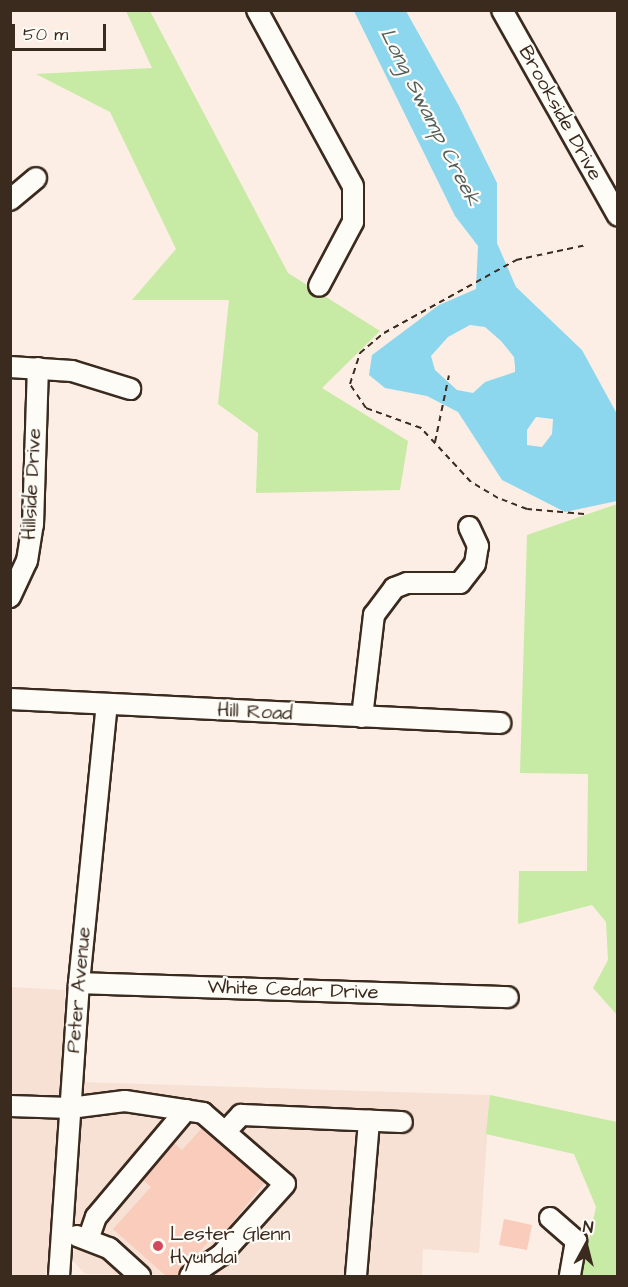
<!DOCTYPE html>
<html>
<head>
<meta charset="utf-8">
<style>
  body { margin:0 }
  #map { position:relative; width:628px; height:1287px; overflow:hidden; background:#fceee5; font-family:"Architects Daughter",sans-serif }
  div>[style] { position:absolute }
  .built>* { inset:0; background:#f7e0d4 }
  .green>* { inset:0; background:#c7eaa4 }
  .water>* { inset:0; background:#8dd7ee }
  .building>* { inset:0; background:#f9ccbb }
  .path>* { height:2px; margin-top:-1px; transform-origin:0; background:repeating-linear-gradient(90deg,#3b2a1e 0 6px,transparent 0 10.5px) }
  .roads { filter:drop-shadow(2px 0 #3b2a1e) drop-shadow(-2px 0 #3b2a1e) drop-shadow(0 2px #3b2a1e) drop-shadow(0 -2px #3b2a1e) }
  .minor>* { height:20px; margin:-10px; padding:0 10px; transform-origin:10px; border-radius:10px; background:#fdfcf7 }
  .dots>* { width:16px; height:16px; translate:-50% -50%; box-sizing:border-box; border:3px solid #fdfcf7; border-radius:50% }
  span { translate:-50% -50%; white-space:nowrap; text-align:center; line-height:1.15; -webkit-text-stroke:4.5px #fdfcf7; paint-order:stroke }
  .street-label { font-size:20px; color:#3b2a1e }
  .poi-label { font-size:20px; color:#3b2a1e }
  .left { translate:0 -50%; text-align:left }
  .water-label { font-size:21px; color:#545e5c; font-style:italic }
  .frame { position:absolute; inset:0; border:12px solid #3b2a1e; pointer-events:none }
  .north { position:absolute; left:556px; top:1215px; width:60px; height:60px; -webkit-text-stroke:4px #fdfcf7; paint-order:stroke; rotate:7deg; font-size:16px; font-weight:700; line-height:24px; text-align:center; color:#3b2a1e }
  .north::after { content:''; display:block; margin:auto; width:21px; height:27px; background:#3b2a1e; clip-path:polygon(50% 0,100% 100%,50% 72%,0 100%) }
  .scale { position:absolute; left:12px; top:24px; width:94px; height:27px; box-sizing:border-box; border:3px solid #3b2a1e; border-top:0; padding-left:8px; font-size:18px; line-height:21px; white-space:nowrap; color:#3b2a1e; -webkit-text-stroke:4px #fdfcf7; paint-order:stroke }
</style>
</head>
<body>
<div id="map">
  <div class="built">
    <i style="clip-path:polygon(10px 987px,65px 990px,56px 1209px,45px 1276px,11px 1276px)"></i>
    <i style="clip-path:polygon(81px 1082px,490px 1095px,479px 1253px,423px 1249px,422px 1276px,85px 1274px,73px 1261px)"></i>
  </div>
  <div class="green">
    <i style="clip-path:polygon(126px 11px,150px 11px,288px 273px,380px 331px,322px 388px,408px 441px,400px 490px,256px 493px,258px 433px,218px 404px,229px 300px,132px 300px,176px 249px,110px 112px,36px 74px,152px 68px)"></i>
    <i style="clip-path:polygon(617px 504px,618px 504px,617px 1015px,593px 988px,608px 960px,606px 922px,592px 905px,518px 924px,519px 871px,587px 871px,588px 774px,520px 773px,527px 535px)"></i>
    <i style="clip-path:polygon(490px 1095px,617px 1122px,617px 1276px,581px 1276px,596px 1207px,574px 1154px,486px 1134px)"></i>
  </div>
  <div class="water">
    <i style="clip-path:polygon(evenodd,354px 11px,406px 11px,459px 106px,497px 183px,497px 243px,516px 287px,582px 350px,617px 414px,617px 501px,565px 512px,502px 480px,458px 412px,427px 396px,385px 388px,369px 375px,372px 355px,439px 305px,476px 289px,478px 246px,455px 216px,354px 11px,470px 325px,485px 327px,501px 341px,514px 357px,515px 367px,515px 372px,485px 382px,473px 393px,457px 390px,435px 370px,431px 356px,448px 337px,470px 325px,354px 11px,536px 417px,553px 419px,552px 434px,542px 447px,527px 445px,527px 430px,536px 417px)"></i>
  </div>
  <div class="building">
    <i style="clip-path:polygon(202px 1128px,265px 1182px,215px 1244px,210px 1240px,177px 1276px,166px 1276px,113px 1229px,151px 1187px,143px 1180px,174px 1143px,182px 1150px)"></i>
    <i style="clip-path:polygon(504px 1219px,532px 1225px,527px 1250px,499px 1245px)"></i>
  </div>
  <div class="path">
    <i style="left:435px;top:442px;width:68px;rotate:-78.2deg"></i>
    <i style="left:584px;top:514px;width:57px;rotate:-175deg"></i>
    <i style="left:527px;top:509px;width:31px;rotate:-159deg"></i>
    <i style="left:498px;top:498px;width:31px;rotate:-149deg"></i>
    <i style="left:471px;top:482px;width:74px;rotate:-132.8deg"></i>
    <i style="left:421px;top:428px;width:59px;rotate:-160deg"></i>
    <i style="left:366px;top:408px;width:29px;rotate:-124deg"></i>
    <i style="left:350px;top:384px;width:33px;rotate:-72deg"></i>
    <i style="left:360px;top:353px;width:31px;rotate:-40deg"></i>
    <i style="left:384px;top:333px;width:151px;rotate:-28.9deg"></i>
    <i style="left:516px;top:260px;width:72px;rotate:-12.1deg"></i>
  </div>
  <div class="roads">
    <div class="minor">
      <i style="left:257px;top:10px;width:200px;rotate:61.4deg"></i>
      <i style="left:353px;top:186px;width:36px;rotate:90deg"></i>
      <i style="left:353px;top:222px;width:72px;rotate:118deg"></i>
      <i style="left:502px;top:10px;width:236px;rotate:60.6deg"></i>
      <i style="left:10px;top:200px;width:34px;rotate:-40deg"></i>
      <i style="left:10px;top:367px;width:62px;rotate:3.7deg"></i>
      <i style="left:72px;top:371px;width:61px;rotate:17.2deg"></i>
      <i style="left:10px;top:597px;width:40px;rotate:-65deg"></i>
      <i style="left:27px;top:561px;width:36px;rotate:-81deg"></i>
      <i style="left:33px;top:525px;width:157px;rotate:-88.2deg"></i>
      <i style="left:10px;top:699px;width:491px;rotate:2.8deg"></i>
      <i style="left:362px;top:717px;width:103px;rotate:-83.3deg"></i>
      <i style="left:374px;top:615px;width:34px;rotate:-53deg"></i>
      <i style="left:394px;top:588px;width:14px;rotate:-21deg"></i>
      <i style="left:407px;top:583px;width:53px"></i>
      <i style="left:460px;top:583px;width:24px;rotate:-52deg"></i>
      <i style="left:475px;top:564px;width:18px;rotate:-81deg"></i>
      <i style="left:478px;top:546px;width:21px;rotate:-115deg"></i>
      <i style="left:79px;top:983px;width:429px;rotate:1.9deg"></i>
      <i style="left:10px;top:1106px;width:60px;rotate:1.9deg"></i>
      <i style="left:70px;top:1108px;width:55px;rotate:-7.3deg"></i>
      <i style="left:125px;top:1101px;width:79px;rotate:8.7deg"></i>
      <i style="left:203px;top:1113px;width:108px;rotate:40.9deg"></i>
      <i style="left:285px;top:1184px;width:96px;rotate:132deg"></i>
      <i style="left:221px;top:1255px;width:37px;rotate:146deg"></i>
      <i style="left:227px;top:1130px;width:21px;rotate:-47deg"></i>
      <i style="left:241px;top:1115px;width:161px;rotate:2.5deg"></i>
      <i style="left:550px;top:1218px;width:35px;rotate:41deg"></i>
      <i style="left:576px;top:1241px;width:36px;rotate:100deg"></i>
      <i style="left:77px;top:1236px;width:34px;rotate:21deg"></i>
      <i style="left:109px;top:1248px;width:42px;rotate:42.1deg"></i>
      <i style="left:89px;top:1237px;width:21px;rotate:-71deg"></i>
      <i style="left:96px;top:1217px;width:140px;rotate:-49.9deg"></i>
      <i style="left:59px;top:1276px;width:294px;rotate:-86.1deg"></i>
      <i style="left:79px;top:983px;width:280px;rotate:-84.3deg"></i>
      <i style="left:356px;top:1276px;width:156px;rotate:-85.2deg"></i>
    </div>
  </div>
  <div class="dots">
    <i style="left:158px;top:1246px;background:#d1495b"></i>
  </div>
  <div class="street-label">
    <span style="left:560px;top:113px;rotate:61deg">Brookside Drive</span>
    <span style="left:32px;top:484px;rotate:-87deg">Hillside Drive</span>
    <span style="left:255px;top:712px;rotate:3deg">Hill Road</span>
    <span style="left:79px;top:990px;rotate:-85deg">Peter Avenue</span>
    <span style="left:293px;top:990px;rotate:2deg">White Cedar Drive</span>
  </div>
  <div class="poi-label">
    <span class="left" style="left:170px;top:1246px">Lester Glenn<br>Hyundai</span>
  </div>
  <div class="water-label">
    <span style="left:430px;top:117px;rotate:63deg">Long Swamp Creek</span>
  </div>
  <div class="frame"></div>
  <div class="north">N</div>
  <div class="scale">50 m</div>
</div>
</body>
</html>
